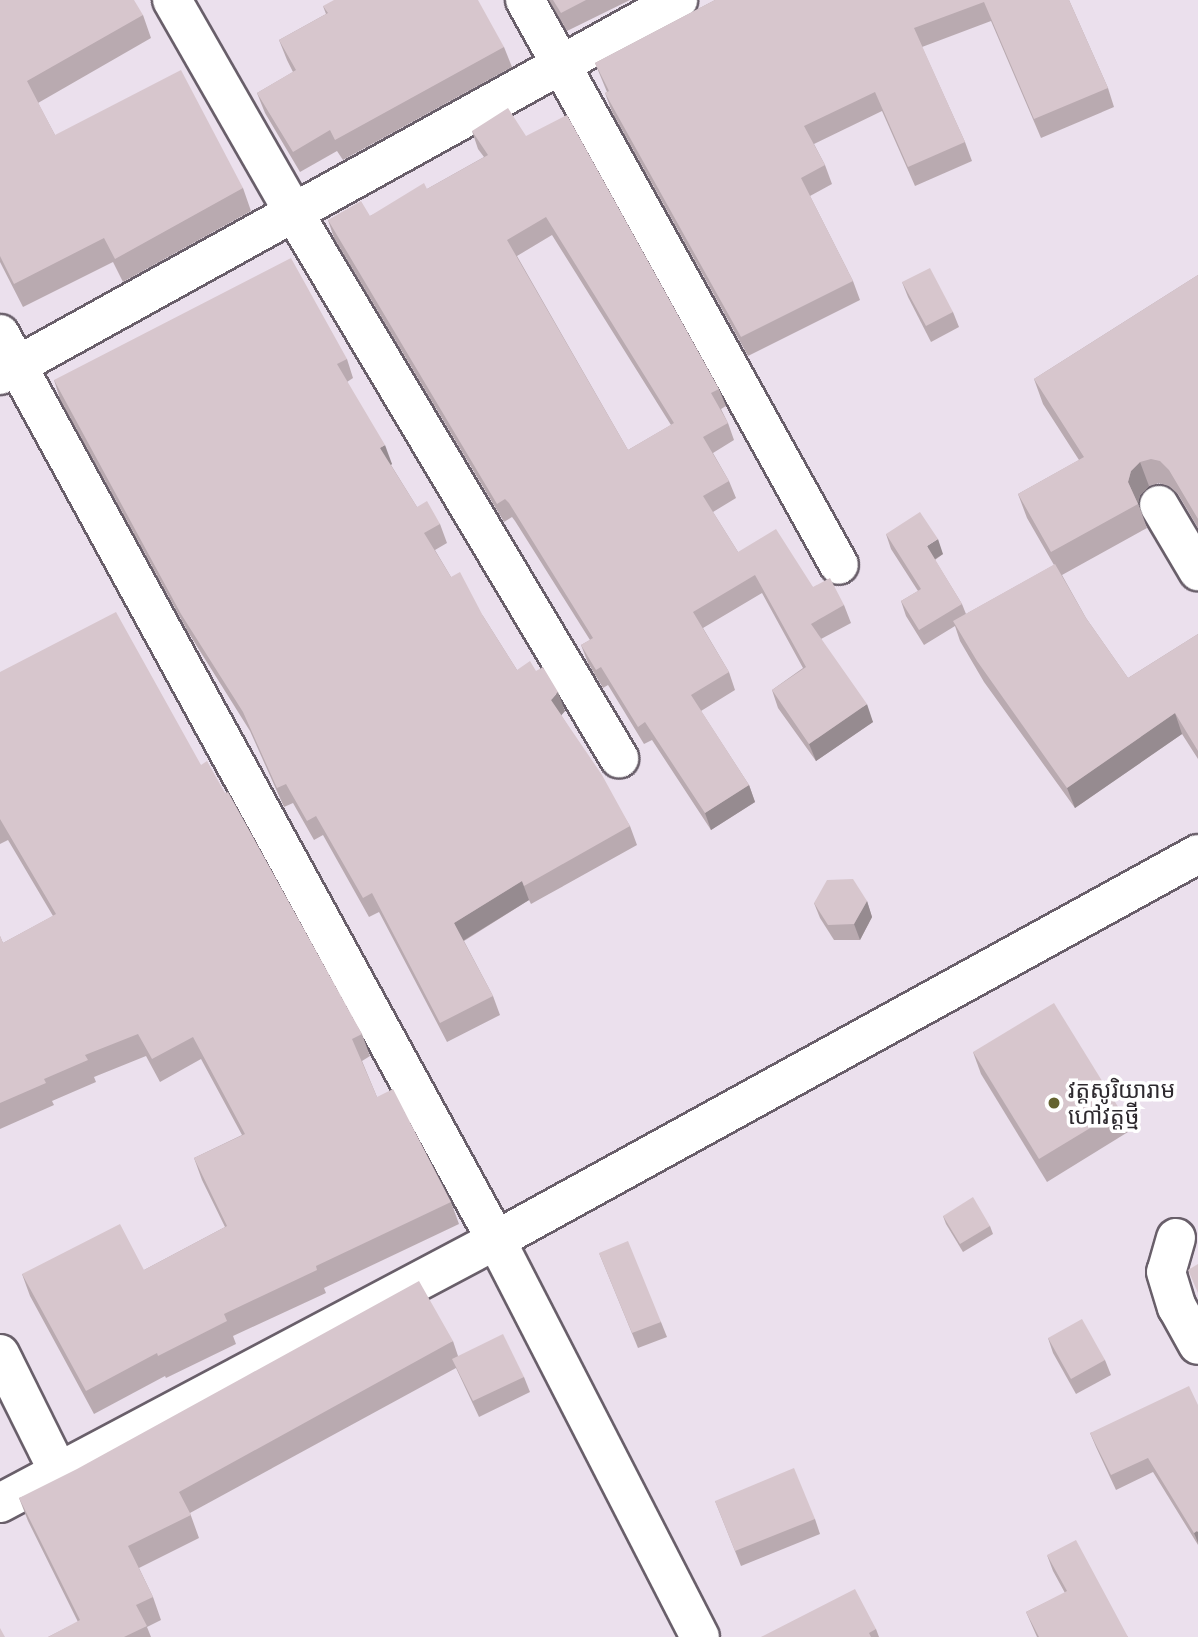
<!DOCTYPE html>
<html>
<head>
<meta charset="utf-8">
<style>
  body { margin:0 }
  #map { position:relative; width:1198px; height:1637px; overflow:hidden; background:#ebe0ed; font-family:"Fira Sans Condensed","Noto Sans Khmer",sans-serif }
  div>[style] { position:absolute }
  .roads { filter:drop-shadow(2px 0 #695f6a) drop-shadow(-2px 0 #695f6a) drop-shadow(0 2px #695f6a) drop-shadow(0 -2px #695f6a) }
  .minor>* { height:38px; margin:-19px; padding:0 19px; transform-origin:19px; border-radius:19px; background:#fff }
  .wall>* { inset:0; background:#b9aab0 }
  .shaded-wall>* { inset:0; background:#968b90 }
  .building>* { inset:0; background:#d7c6cd }
  .dots>* { width:19px; height:19px; translate:-50% -50%; box-sizing:border-box; border:4px solid #fff; border-radius:50% }
  span { translate:-50% -50%; white-space:nowrap; text-align:center; line-height:1.15; -webkit-text-stroke:7px #fff; paint-order:stroke }
  .poi-label { font-size:23px; color:#2e2a2f }
  .left { translate:0 -50%; text-align:left }
</style>
</head>
<body>
<div id="map">
  <div class="roads">
    <div class="minor">
      <i style="left:172px;top:0;width:245px;rotate:60.2deg"></i>
      <i style="left:294px;top:213px;width:635px;rotate:59.19deg"></i>
      <i style="left:525px;top:0;width:646px;rotate:60.94deg"></i>
      <i style="left:0;top:334px;width:1033px;rotate:61.3deg"></i>
      <i style="left:496px;top:1240px;width:446px;rotate:62.8deg"></i>
      <i style="left:0;top:375px;width:775px;rotate:-28.95deg"></i>
      <i style="left:1159px;top:505px;width:77px;rotate:59.4deg"></i>
      <i style="left:1176px;top:1238px;width:35px;rotate:106deg"></i>
      <i style="left:1166px;top:1272px;width:37px;rotate:73deg"></i>
      <i style="left:1177px;top:1307px;width:43px;rotate:61.1deg"></i>
      <i style="left:0;top:1354px;width:131px;rotate:63.6deg"></i>
      <i style="left:0;top:1503px;width:561px;rotate:-27.93deg"></i>
      <i style="left:496px;top:1240px;width:801px;rotate:-28.8deg"></i>
    </div>
  </div>
  <div class="wall">
    <i style="clip-path:polygon(0 0,143px 15px,151px 38px,38px 103px,55px 135px,243px 188px,251px 211px,123px 282px,113px 262px,23px 307px,0 262px)"></i>
    <i style="clip-path:polygon(549px 0,630px 0,567px 31px)"></i>
    <i style="clip-path:polygon(715px 0,1069px 0,1108px 88px,1114px 107px,1041px 138px,991px 21px,922px 47px,965px 142px,972px 161px,915px 186px,882px 111px,814px 144px,825px 165px,832px 184px,810px 196px,853px 281px,860px 300px,748px 356px,612px 112px,605px 93px,607px 92px,595px 63px)"></i>
    <i style="clip-path:polygon(323px 6px,504px 47px,512px 67px,343px 160px,337px 151px,300px 172px,265px 113px,257px 93px,293px 72px,287px 60px,279px 40px,326px 14px)"></i>
    <i style="clip-path:polygon(evenodd,472px 131px,526px 136px,719px 389px,726px 406px,721px 409px,728px 423px,734px 440px,713px 453px,729px 481px,736px 498px,713px 512px,738px 552px,813px 587px,844px 605px,851px 623px,821px 639px,873px 722px,816px 761px,778px 708px,772px 690px,803px 668px,762px 593px,703px 628px,729px 672px,735px 690px,701px 711px,749px 785px,755px 802px,711px 830px,652px 740px,644px 744px,608px 685px,603px 688px,588px 663px,581px 645px,590px 640px,515px 521px,512px 517px,504px 522px,334px 238px,328px 220px,370px 216px,427px 189px,484px 157px,478px 149px,472px 131px,552px 235px,671px 425px,628px 450px,517px 256px,552px 235px)"></i>
    <i style="clip-path:polygon(1198px 275px,1198px 528px,1178px 494px,1169px 486px,1159px 483px,1149px 486px,1140px 495px,1138px 503px,1147px 528px,1062px 575px,1086px 618px,1128px 678px,1198px 634px,1198px 759px,1182px 734px,1075px 808px,984px 682px,960px 641px,955px 626px,924px 645px,906px 616px,901px 601px,918px 591px,891px 549px,886px 534px,943px 554px,935px 560px,962px 604px,966px 614px,1054px 565px,1027px 518px,1018px 494px,1079px 460px,1043px 404px,1034px 379px)"></i>
    <i style="clip-path:polygon(902px 282px,953px 312px,959px 327px,931px 342px,908px 297px)"></i>
    <i style="clip-path:polygon(347px 359px,353px 378px,347px 382px,392px 464px,391px 465px,417px 507px,440px 524px,447px 543px,435px 550px,451px 577px,483px 616px,517px 670px,565px 711px,561px 715px,630px 826px,637px 845px,531px 904px,529px 900px,464px 941px,493px 996px,500px 1015px,447px 1042px,379px 912px,369px 917px,323px 835px,314px 840px,293px 803px,284px 807px,250px 731px,188px 632px,60px 399px,54px 380px)"></i>
    <i style="clip-path:polygon(0 672px,201px 765px,362px 1034px,370px 1056px,362px 1061px,377px 1097px,451px 1202px,459px 1224px,324px 1288px,326px 1293px,233px 1336px,236px 1344px,166px 1378px,165px 1376px,94px 1414px,30px 1296px,22px 1274px,144px 1270px,225px 1227px,202px 1180px,194px 1158px,242px 1135px,201px 1059px,160px 1082px,146px 1056px,94px 1077px,96px 1082px,52px 1101px,54px 1105px,0 1129px,0 936px,3px 943px,53px 916px,8px 840px,0 844px)"></i>
    <i style="clip-path:polygon(867px 901px,872px 917px,860px 940px,834px 940px,820px 918px,814px 903px)"></i>
    <i style="clip-path:polygon(973px 1052px,1120px 1110px,1128px 1132px,1047px 1182px,981px 1074px)"></i>
    <i style="clip-path:polygon(943px 1216px,990px 1226px,993px 1234px,963px 1252px,946px 1224px)"></i>
    <i style="clip-path:polygon(599px 1253px,661px 1322px,667px 1337px,638px 1348px)"></i>
    <i style="clip-path:polygon(1048px 1338px,1105px 1360px,1111px 1375px,1076px 1394px,1053px 1353px)"></i>
    <i style="clip-path:polygon(453px 1341px,458px 1356px,524px 1377px,530px 1392px,479px 1417px,456px 1368px,190px 1513px,199px 1538px,139px 1568px,153px 1597px,161px 1620px,147px 1627px,151px 1637px,48px 1637px,78px 1622px,28px 1521px,19px 1498px)"></i>
    <i style="clip-path:polygon(1198px 1405px,1198px 1545px,1153px 1472px,1116px 1490px,1096px 1447px,1090px 1433px)"></i>
    <i style="clip-path:polygon(715px 1501px,815px 1519px,820px 1534px,741px 1566px)"></i>
    <i style="clip-path:polygon(1047px 1555px,1128px 1637px,1037px 1637px,1026px 1612px,1065px 1593px,1053px 1571px)"></i>
    <i style="clip-path:polygon(876px 1629px,879px 1637px,761px 1637px)"></i>
  </div>
  <div class="shaded-wall">
    <i style="clip-path:polygon(385px 445px,392px 464px,387px 467px,380px 448px)"></i>
    <i style="clip-path:polygon(1140px 462px,1149px 486px,1140px 495px,1138px 504px,1128px 482px,1131px 471px)"></i>
    <i style="clip-path:polygon(938px 539px,943px 554px,932px 561px,927px 546px)"></i>
    <i style="clip-path:polygon(558px 692px,565px 711px,558px 719px,551px 700px)"></i>
    <i style="clip-path:polygon(867px 704px,873px 722px,816px 761px,809px 744px)"></i>
    <i style="clip-path:polygon(1175px 713px,1182px 734px,1075px 808px,1067px 788px)"></i>
    <i style="clip-path:polygon(749px 785px,755px 802px,711px 830px,705px 813px)"></i>
    <i style="clip-path:polygon(522px 881px,529px 900px,461px 942px,454px 923px)"></i>
    <i style="clip-path:polygon(867px 901px,872px 917px,860px 940px,854px 924px)"></i>
    <i style="clip-path:polygon(1197px 1531px,1198px 1532px,1198px 1543px,1194px 1533px)"></i>
  </div>
  <div class="building">
    <i style="clip-path:polygon(0 0,134px 0,143px 15px,27px 81px,55px 135px,181px 70px,243px 188px,115px 259px,104px 238px,14px 284px,0 256px)"></i>
    <i style="clip-path:polygon(334px 0,478px 0,504px 47px,335px 140px,330px 130px,293px 152px,257px 93px,296px 70px,279px 40px,328px 13px,323px 6px)"></i>
    <i style="clip-path:polygon(553px 0,586px 0,561px 13px)"></i>
    <i style="clip-path:polygon(715px 0,1069px 0,1108px 88px,1034px 119px,984px 2px,914px 28px,965px 142px,908px 167px,875px 92px,804px 126px,825px 165px,801px 178px,853px 281px,741px 337px,605px 93px,609px 91px,595px 63px)"></i>
    <i style="clip-path:polygon(evenodd,508px 108px,526px 136px,567px 115px,719px 389px,711px 393px,728px 423px,703px 437px,729px 481px,703px 496px,738px 552px,776px 529px,813px 587px,830px 578px,844px 605px,811px 624px,867px 704px,809px 744px,772px 690px,806px 667px,755px 575px,693px 612px,729px 672px,691px 695px,749px 785px,705px 813px,645px 722px,638px 727px,601px 667px,596px 670px,581px 645px,593px 638px,509px 503px,505px 499px,497px 504px,328px 220px,361px 201px,370px 216px,424px 183px,427px 189px,488px 155px,472px 131px,508px 108px,546px 217px,674px 423px,628px 450px,507px 240px,546px 217px)"></i>
    <i style="clip-path:polygon(291px 258px,347px 359px,337px 364px,385px 445px,380px 448px,417px 507px,427px 501px,440px 524px,424px 533px,451px 577px,460px 572px,483px 616px,517px 670px,530px 661px,536px 671px,543px 667px,558px 692px,551px 700px,602px 775px,630px 826px,524px 886px,522px 881px,454px 923px,493px 996px,440px 1023px,372px 893px,363px 898px,316px 816px,307px 821px,286px 784px,277px 788px,243px 712px,181px 614px,54px 380px)"></i>
    <i style="clip-path:polygon(930px 268px,953px 312px,926px 326px,902px 282px)"></i>
    <i style="clip-path:polygon(1198px 275px,1198px 519px,1169px 470px,1160px 461px,1151px 459px,1140px 462px,1131px 471px,1128px 482px,1138px 504px,1051px 552px,1018px 494px,1084px 457px,1034px 379px)"></i>
    <i style="clip-path:polygon(920px 512px,938px 539px,927px 546px,962px 604px,919px 630px,901px 601px,921px 589px,886px 534px)"></i>
    <i style="clip-path:polygon(1055px 564px,1086px 618px,1128px 678px,1198px 634px,1198px 751px,1175px 713px,1067px 788px,977px 661px,953px 621px)"></i>
    <i style="clip-path:polygon(116px 612px,201px 765px,207px 761px,225px 793px,228px 792px,362px 1034px,352px 1039px,377px 1097px,393px 1089px,451px 1202px,316px 1266px,317px 1270px,224px 1314px,227px 1321px,158px 1356px,157px 1353px,86px 1391px,22px 1274px,120px 1224px,144px 1270px,227px 1226px,194px 1158px,245px 1134px,193px 1037px,152px 1059px,138px 1034px,85px 1055px,88px 1060px,44px 1079px,46px 1083px,0 1103px,0 936px,3px 943px,56px 914px,0 819px,0 672px)"></i>
    <i style="clip-path:polygon(853px 879px,867px 901px,854px 924px,828px 925px,814px 903px,827px 880px)"></i>
    <i style="clip-path:polygon(1054px 1003px,1120px 1110px,1039px 1159px,973px 1052px)"></i>
    <i style="clip-path:polygon(973px 1197px,990px 1226px,960px 1244px,943px 1216px)"></i>
    <i style="clip-path:polygon(628px 1241px,661px 1322px,632px 1333px,599px 1253px)"></i>
    <i style="clip-path:polygon(1198px 1264px,1198px 1293px,1188px 1270px)"></i>
    <i style="clip-path:polygon(419px 1281px,453px 1341px,179px 1492px,191px 1515px,128px 1546px,153px 1597px,136px 1605px,147px 1626px,124px 1637px,48px 1637px,80px 1620px,19px 1498px,77px 1469px)"></i>
    <i style="clip-path:polygon(1082px 1319px,1105px 1360px,1071px 1379px,1048px 1338px)"></i>
    <i style="clip-path:polygon(503px 1334px,524px 1377px,473px 1401px,452px 1359px)"></i>
    <i style="clip-path:polygon(1189px 1386px,1198px 1405px,1198px 1532px,1197px 1531px,1194px 1533px,1148px 1458px,1111px 1475px,1090px 1433px)"></i>
    <i style="clip-path:polygon(794px 1468px,815px 1519px,735px 1551px,715px 1501px)"></i>
    <i style="clip-path:polygon(1076px 1540px,1128px 1637px,1039px 1637px,1026px 1612px,1067px 1591px,1047px 1555px)"></i>
    <i style="clip-path:polygon(855px 1589px,876px 1629px,869px 1633px,871px 1637px,761px 1637px)"></i>
    <i style="clip-path:polygon(0 1628px,5px 1637px,0 1637px)"></i>
  </div>
  <div class="dots">
    <i style="left:1054px;top:1103px;background:#64622f"></i>
  </div>
  <div class="poi-label">
    <span class="left" style="left:1068px;top:1103px">វត្តសូរិយារាម<br>ហៅវត្តថ្មី</span>
  </div>
</div>
</body>
</html>
